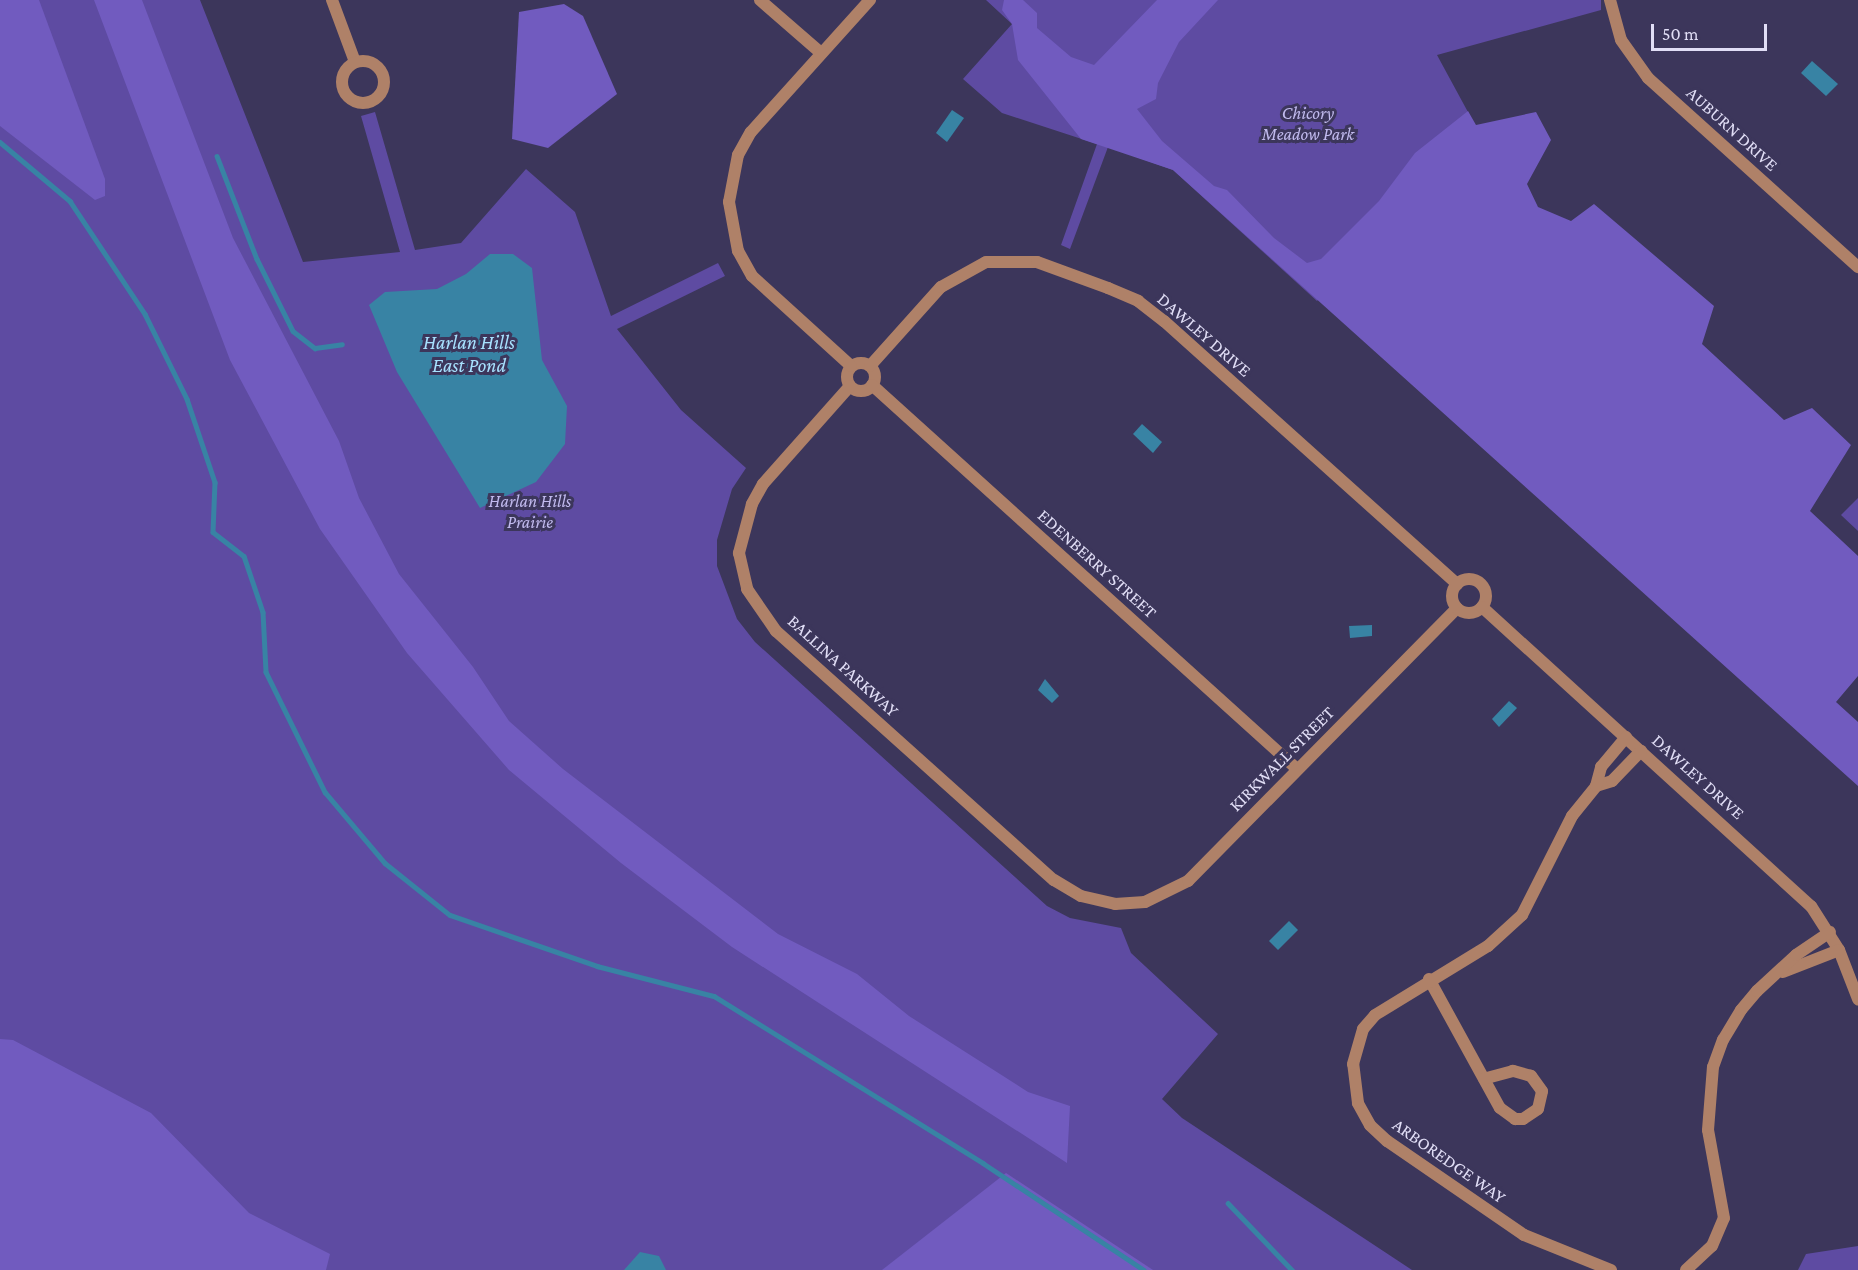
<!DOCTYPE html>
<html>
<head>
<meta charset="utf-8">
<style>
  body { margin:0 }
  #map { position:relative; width:1858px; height:1270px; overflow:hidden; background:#3c365b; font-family:"Crimson Pro",serif }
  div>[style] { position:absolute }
  .green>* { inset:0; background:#5e4ba2 }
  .forest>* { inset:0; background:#715bbf }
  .water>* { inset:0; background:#3883a4 }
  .stream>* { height:4.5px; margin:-2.25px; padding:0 2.25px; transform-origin:2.25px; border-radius:2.25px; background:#3883a4 }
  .street>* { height:12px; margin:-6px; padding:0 6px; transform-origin:6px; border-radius:6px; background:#af8168 }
  .street>.ring { margin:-6px; padding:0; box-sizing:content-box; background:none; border:12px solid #af8168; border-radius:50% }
  span { translate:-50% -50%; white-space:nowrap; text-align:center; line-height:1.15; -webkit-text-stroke:6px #3c365b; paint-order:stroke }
  .park-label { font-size:18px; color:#c1baee; font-style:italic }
  .street-label { font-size:18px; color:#e1def6 }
  .water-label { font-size:20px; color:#a7e1fe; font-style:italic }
  .scale { position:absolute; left:1651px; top:24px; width:116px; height:27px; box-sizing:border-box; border:3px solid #e1def6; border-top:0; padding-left:8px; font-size:18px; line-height:21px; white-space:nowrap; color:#e1def6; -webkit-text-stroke:4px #3c365b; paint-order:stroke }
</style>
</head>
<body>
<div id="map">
  <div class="green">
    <i style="clip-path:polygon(0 0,200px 0,303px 262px,400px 252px,361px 116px,375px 112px,415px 250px,461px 243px,526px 169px,575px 212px,611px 316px,718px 263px,725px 276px,617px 329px,681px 410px,746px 468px,732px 489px,717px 540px,717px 566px,737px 619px,755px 642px,1047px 906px,1070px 918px,1121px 928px,1131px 953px,1218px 1034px,1162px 1099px,1182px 1118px,1412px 1270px,0 1270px)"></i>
    <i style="clip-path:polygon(986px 0,1601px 0,1601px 10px,1437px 55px,1475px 125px,1317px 301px,1173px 170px,1108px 147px,1070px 249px,1061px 245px,1097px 144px,1002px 113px,963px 79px,1012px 24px)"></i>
    <i style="clip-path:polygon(1858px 498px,1858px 531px,1841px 515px)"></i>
    <i style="clip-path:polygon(1858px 1246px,1858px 1270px,1798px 1270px,1806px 1254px)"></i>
  </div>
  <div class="forest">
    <i style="clip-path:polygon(0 0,39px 0,105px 179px,105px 196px,95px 200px,0 126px)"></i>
    <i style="clip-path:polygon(94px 0,142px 0,233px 238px,339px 441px,359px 498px,399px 574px,473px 667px,509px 721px,563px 769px,778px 934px,857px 974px,909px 1016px,1028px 1092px,1070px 1106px,1067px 1163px,732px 947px,621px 863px,509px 770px,407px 653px,320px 529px,230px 360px)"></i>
    <i style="clip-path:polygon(1004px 0,1023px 0,1037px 13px,1037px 28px,1071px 57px,1094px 65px,1157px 0,1218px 0,1179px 42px,1158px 83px,1156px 99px,1137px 109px,1162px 141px,1214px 186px,1227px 190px,1274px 238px,1307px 263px,1321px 259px,1379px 201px,1415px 153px,1468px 111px,1476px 125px,1536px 112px,1551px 140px,1527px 184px,1538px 207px,1571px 221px,1594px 204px,1714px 306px,1702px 344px,1784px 420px,1812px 408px,1851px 445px,1810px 511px,1858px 556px,1858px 676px,1836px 702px,1858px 722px,1858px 786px,1173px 170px,1081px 139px,1018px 60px,1012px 24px,1002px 10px)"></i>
    <i style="clip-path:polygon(564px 4px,583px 16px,617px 94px,548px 148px,512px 139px,519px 12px)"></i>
    <i style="clip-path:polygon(0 1039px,13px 1040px,151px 1113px,249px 1213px,330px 1254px,326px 1270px,0 1270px)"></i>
    <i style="clip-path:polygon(1006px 1173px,1153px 1270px,882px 1270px)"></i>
  </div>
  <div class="water">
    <i style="clip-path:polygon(1812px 61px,1838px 84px,1826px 96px,1801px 73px)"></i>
    <i style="clip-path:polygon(952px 110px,964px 118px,947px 142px,936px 133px)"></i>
    <i style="clip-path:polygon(490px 254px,513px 254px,532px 268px,542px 360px,567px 406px,565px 444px,536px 482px,480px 508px,397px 372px,369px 305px,385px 292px,437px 289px,466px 274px)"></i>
    <i style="clip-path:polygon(1142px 424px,1162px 442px,1153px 453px,1133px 434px)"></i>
    <i style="clip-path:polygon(1372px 625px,1372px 636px,1350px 638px,1349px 626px)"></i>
    <i style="clip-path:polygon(1045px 679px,1059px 696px,1052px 703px,1038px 690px)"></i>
    <i style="clip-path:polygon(1509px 701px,1517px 708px,1499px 727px,1492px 719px)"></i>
    <i style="clip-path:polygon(1289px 921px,1298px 930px,1278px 950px,1269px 941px)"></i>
    <i style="clip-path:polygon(640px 1252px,659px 1256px,666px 1270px,624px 1270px)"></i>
  </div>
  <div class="stream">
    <i style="left:0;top:142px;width:92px;rotate:40.1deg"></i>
    <i style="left:70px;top:201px;width:136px;rotate:56.4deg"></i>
    <i style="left:145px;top:314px;width:95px;rotate:63.7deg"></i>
    <i style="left:187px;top:399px;width:88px;rotate:71.4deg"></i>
    <i style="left:215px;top:482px;width:50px;rotate:92.3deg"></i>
    <i style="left:213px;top:532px;width:39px;rotate:38deg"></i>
    <i style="left:244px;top:556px;width:59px;rotate:71.3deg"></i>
    <i style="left:263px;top:612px;width:60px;rotate:87.1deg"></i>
    <i style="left:266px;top:672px;width:134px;rotate:63.8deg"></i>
    <i style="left:325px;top:792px;width:93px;rotate:49.8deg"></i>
    <i style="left:385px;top:863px;width:83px;rotate:38.7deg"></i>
    <i style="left:450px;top:915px;width:156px;rotate:19.1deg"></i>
    <i style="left:597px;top:966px;width:121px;rotate:14.4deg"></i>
    <i style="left:714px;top:996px;width:317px;rotate:31.8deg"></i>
    <i style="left:983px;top:1163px;width:193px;rotate:33.6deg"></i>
    <i style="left:217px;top:156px;width:110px;rotate:68.8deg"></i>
    <i style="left:257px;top:259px;width:80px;rotate:63.4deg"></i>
    <i style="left:293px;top:331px;width:28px;rotate:38deg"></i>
    <i style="left:315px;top:348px;width:27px;rotate:-8deg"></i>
    <i style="left:1228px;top:1203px;width:93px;rotate:46.3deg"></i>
  </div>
  <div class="street">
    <i style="left:332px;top:0;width:66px;rotate:69.6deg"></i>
    <i style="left:760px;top:0;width:81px;rotate:41deg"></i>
    <i style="left:1610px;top:0;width:41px;rotate:74.6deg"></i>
    <i style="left:1621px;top:40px;width:47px;rotate:54.6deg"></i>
    <i style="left:1648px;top:78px;width:283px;rotate:42deg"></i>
    <i class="ring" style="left:342px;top:61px;width:30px;height:30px"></i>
    <i class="ring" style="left:847px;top:363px;width:16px;height:16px"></i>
    <i style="left:851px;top:366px;width:134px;rotate:-137.7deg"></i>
    <i style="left:752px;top:276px;width:29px;rotate:-119deg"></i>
    <i style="left:738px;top:251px;width:50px;rotate:-100.4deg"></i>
    <i style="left:729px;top:202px;width:48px;rotate:-79.2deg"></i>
    <i style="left:738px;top:155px;width:26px;rotate:-61deg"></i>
    <i style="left:751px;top:132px;width:178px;rotate:-48deg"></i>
    <i style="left:870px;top:366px;width:106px;rotate:-48.1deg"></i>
    <i style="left:941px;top:287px;width:51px;rotate:-29.1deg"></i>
    <i style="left:986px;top:262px;width:51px"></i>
    <i style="left:1037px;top:262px;width:76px;rotate:20.1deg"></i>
    <i style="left:1108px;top:288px;width:33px;rotate:23deg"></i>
    <i style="left:1138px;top:301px;width:33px;rotate:38deg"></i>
    <i style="left:1164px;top:321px;width:394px;rotate:41.9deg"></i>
    <i style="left:872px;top:385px;width:573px;rotate:42.1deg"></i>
    <i style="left:850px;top:386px;width:131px;rotate:131.6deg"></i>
    <i style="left:763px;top:484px;width:23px;rotate:119deg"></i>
    <i style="left:752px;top:504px;width:51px;rotate:104.9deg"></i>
    <i style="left:739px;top:553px;width:37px;rotate:77deg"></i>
    <i style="left:747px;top:589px;width:51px;rotate:55.4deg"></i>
    <i style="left:776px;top:631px;width:373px;rotate:41.9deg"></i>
    <i style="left:1054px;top:880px;width:31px;rotate:31deg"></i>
    <i style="left:1081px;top:896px;width:35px;rotate:13deg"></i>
    <i style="left:1115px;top:904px;width:30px;rotate:-4deg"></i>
    <i style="left:1145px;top:902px;width:48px;rotate:-26deg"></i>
    <i style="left:1188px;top:881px;width:383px;rotate:-45.4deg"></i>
    <i class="ring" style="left:1452px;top:579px;width:22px;height:22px"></i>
    <i style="left:1482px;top:607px;width:445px;rotate:42.3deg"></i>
    <i style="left:1811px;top:906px;width:52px;rotate:57.5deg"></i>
    <i style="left:1839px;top:950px;width:53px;rotate:68.8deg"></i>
    <i style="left:1596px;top:786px;width:17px;rotate:-17deg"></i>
    <i style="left:1612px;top:781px;width:42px;rotate:-46deg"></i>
    <i style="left:1783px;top:972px;width:60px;rotate:-21.4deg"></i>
    <i style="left:1429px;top:979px;width:147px;rotate:61.2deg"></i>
    <i style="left:1500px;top:1108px;width:19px;rotate:36deg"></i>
    <i style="left:1515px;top:1119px;width:8px"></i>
    <i style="left:1523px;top:1119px;width:18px;rotate:-34deg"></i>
    <i style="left:1538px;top:1109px;width:18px;rotate:-77deg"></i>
    <i style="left:1542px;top:1091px;width:19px;rotate:-126deg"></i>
    <i style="left:1531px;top:1076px;width:19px;rotate:-164deg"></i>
    <i style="left:1513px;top:1071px;width:30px;rotate:165deg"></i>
    <i style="left:1611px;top:1270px;width:94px;rotate:-158.1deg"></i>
    <i style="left:1524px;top:1235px;width:166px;rotate:-145.5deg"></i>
    <i style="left:1387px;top:1141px;width:23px;rotate:-137deg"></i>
    <i style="left:1370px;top:1125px;width:25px;rotate:-119deg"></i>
    <i style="left:1358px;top:1103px;width:39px;rotate:-97deg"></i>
    <i style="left:1353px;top:1064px;width:36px;rotate:-74deg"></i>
    <i style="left:1363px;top:1029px;width:18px;rotate:-49deg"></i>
    <i style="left:1375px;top:1015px;width:132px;rotate:-31.4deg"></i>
    <i style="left:1488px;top:946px;width:46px;rotate:-42.4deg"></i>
    <i style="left:1522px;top:915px;width:111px;rotate:-63.2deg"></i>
    <i style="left:1572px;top:816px;width:38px;rotate:-51deg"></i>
    <i style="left:1596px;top:786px;width:20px;rotate:-75deg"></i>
    <i style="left:1601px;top:767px;width:39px;rotate:-50deg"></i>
    <i style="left:1686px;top:1270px;width:35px;rotate:-43deg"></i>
    <i style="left:1712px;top:1246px;width:30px;rotate:-67deg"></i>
    <i style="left:1724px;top:1218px;width:89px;rotate:-100.3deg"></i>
    <i style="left:1708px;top:1130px;width:63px;rotate:-85.5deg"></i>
    <i style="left:1713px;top:1067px;width:29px;rotate:-70deg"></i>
    <i style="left:1723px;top:1040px;width:35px;rotate:-59deg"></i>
    <i style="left:1741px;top:1010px;width:25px;rotate:-50deg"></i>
    <i style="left:1757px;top:991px;width:53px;rotate:-42.7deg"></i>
    <i style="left:1796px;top:955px;width:41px;rotate:-34.1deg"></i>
  </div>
  <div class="park-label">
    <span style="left:1308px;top:124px">Chicory<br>Meadow Park</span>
    <span style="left:530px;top:512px">Harlan Hills<br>Prairie</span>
  </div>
  <div class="street-label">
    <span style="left:1732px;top:129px;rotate:42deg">AUBURN DRIVE</span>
    <span style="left:1204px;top:335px;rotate:41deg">DAWLEY DRIVE</span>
    <span style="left:1097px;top:564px;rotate:42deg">EDENBERRY STREET</span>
    <span style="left:843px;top:666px;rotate:42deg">BALLINA PARKWAY</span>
    <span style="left:1282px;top:759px;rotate:-45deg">KIRKWALL STREET</span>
    <span style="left:1698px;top:777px;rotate:42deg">DAWLEY DRIVE</span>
    <span style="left:1449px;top:1161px;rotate:35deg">ARBOREDGE WAY</span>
  </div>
  <div class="water-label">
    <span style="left:469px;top:354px">Harlan Hills<br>East Pond</span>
  </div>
  <div class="scale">50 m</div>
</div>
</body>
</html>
